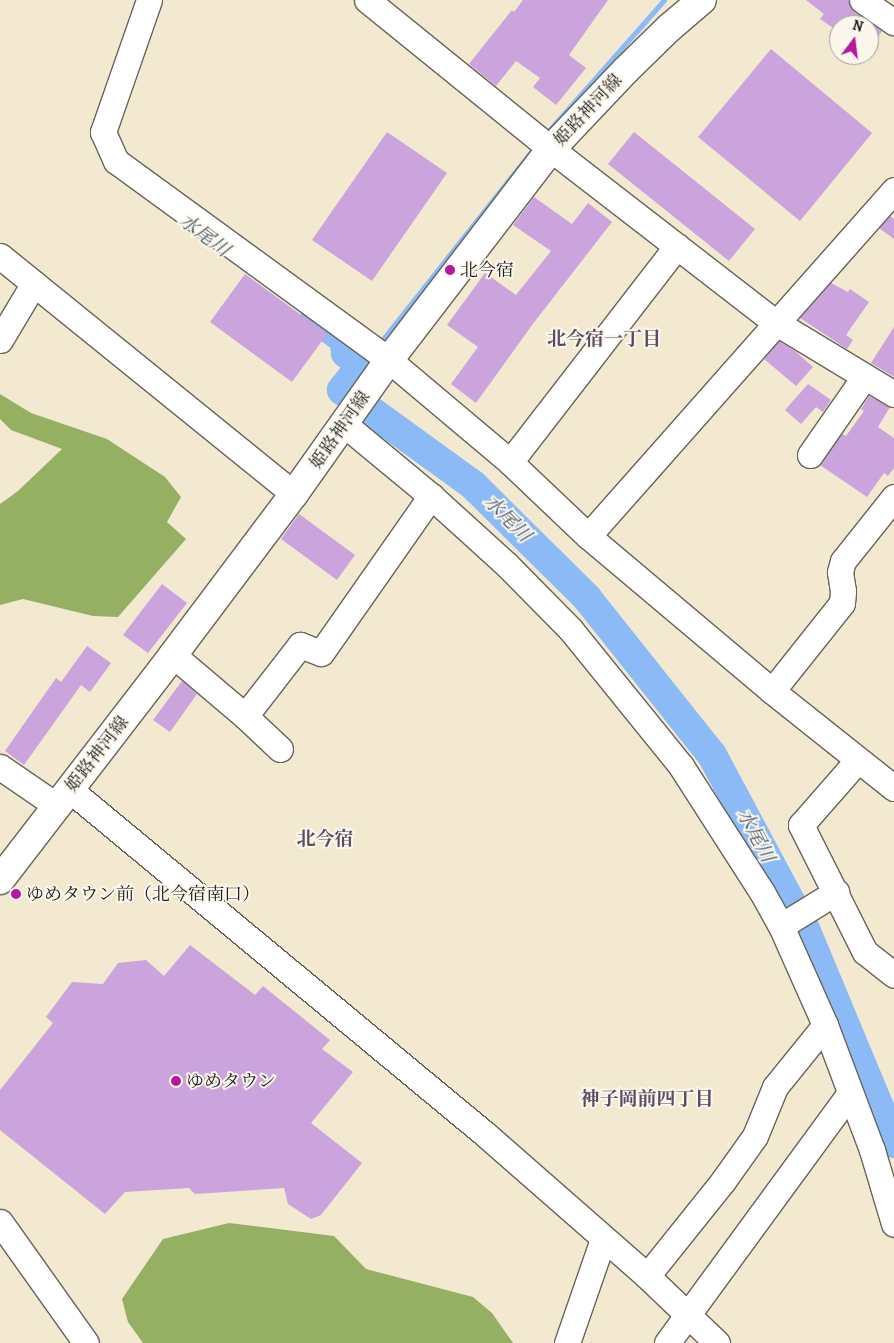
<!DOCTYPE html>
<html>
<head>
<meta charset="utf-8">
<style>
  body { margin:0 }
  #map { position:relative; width:894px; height:1343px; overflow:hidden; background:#f3e9d1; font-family:Alegreya,"Noto Serif JP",serif }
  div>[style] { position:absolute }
  .forest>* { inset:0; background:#95b062 }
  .stream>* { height:5px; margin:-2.5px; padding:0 2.5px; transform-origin:2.5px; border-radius:2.5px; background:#8bbaf6 }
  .river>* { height:30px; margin:-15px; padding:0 15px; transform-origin:15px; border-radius:15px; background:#8bbaf6 }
  .building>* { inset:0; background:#cba3dd }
  .roads { filter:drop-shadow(1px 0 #67645b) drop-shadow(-1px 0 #67645b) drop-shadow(0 1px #67645b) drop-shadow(0 -1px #67645b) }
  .minor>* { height:25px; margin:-12.5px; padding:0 12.5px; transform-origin:12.5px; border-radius:12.5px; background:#fff }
  .major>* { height:28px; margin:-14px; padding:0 14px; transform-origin:14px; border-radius:14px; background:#fff }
  .dots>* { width:14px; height:14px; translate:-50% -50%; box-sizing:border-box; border:2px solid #fbf7ec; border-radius:50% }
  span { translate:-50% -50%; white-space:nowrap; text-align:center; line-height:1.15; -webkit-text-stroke:4px #fbf7ec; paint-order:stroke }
  .street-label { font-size:18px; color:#1c1c1c }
  .poi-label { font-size:18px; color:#1c1c1c }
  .left { translate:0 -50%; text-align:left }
  .water-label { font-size:19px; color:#435368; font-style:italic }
  .neighbourhood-label { font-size:19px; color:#594b60; font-weight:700 }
  .north { position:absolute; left:829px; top:15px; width:50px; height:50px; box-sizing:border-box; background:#fbf7ec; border:1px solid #a29f99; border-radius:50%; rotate:15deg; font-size:14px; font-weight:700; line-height:20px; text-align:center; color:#1c1c1c }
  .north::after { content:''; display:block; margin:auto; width:18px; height:22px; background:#b5179e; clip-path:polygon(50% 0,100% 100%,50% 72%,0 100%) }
</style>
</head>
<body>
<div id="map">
  <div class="forest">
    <i style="clip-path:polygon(0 394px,31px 413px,107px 439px,165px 477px,181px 497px,167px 522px,186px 539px,118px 617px,93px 616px,23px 599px,0 605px,0 504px,18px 491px,62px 449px,11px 430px,0 419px)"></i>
    <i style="clip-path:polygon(229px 1223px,334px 1236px,366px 1269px,473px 1297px,492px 1313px,513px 1343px,143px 1343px,128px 1322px,122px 1299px,163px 1239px)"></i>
  </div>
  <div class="stream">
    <i style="left:545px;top:135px;width:180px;rotate:-48.6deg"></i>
    <i style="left:379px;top:344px;width:253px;rotate:-51.7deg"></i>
    <i style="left:362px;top:365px;width:13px;rotate:-51deg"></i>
  </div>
  <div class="river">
    <i style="left:315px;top:318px;width:37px;rotate:36deg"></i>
    <i style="left:345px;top:340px;width:13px;rotate:86deg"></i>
    <i style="left:346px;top:353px;width:20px;rotate:37deg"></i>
    <i style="left:362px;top:365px;width:32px;rotate:129deg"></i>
    <i style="left:342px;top:390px;width:160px;rotate:35.9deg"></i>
    <i style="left:472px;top:484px;width:162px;rotate:44.7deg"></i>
    <i style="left:587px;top:598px;width:201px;rotate:51.5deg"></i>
    <i style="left:712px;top:755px;width:197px;rotate:61.9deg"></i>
    <i style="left:805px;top:929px;width:232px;rotate:67.4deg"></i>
  </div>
  <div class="building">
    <i style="clip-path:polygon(523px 0,608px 0,569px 55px,586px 68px,556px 105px,533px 87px,540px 78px,516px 61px,496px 86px,469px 64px,512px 10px,514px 12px)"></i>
    <i style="clip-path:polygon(806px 0,848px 0,854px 12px,882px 31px,869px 51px,869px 25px,839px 25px,839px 32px,820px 19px,824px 14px)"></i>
    <i style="clip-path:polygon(771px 49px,872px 133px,800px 221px,698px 137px)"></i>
    <i style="clip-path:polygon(387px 132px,447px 173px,372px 281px,312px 240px)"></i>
    <i style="clip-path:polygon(634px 132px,755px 229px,729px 261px,608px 164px)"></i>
    <i style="clip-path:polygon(534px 197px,572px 224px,588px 203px,612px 222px,532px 325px,476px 403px,451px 384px,478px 347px,447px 325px,485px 273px,516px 295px,551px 251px,513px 225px)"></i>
    <i style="clip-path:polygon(890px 216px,894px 219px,894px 239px,879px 228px)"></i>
    <i style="clip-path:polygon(245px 274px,327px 334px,292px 382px,210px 322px)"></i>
    <i style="clip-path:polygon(831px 283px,848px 292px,850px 289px,869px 302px,846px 335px,853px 340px,847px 349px,800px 318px)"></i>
    <i style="clip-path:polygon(894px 327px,894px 377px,871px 363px)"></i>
    <i style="clip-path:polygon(779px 341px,795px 351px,813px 367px,796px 386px,764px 359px)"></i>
    <i style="clip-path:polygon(808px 384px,831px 400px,823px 412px,816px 407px,801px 424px,785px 410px)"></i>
    <i style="clip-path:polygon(869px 396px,890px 407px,878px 427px,894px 438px,894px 468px,888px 476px,884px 473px,867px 497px,820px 465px,842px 434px,846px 436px,864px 411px,861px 409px)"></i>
    <i style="clip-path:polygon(299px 514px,355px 555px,337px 580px,281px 539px)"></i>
    <i style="clip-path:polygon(162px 584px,187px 603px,148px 653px,123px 635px)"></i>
    <i style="clip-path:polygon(87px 646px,111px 663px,90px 692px,81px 685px,24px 765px,5px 751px,56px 678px,61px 682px)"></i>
    <i style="clip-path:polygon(182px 681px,197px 694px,170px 732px,153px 720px)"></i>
    <i style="clip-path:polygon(190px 945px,255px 995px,263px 986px,330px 1040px,322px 1049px,353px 1072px,311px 1123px,362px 1163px,321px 1215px,311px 1219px,288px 1204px,284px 1188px,195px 1194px,189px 1188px,125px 1192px,105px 1214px,0 1130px,0 1090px,53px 1023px,46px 1017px,72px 982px,103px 984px,118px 963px,146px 960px,164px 976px)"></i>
  </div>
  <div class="roads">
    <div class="minor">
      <i style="left:149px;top:0;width:140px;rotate:109.2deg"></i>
      <i style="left:103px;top:132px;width:32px;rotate:66deg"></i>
      <i style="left:116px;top:161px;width:338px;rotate:36.1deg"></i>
      <i style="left:389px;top:360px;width:158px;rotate:40.1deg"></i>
      <i style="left:510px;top:462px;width:108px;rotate:43.5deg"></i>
      <i style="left:588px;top:536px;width:241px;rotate:40.1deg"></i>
      <i style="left:772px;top:691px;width:156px;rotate:38.5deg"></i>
      <i style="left:367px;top:0;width:237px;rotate:39deg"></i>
      <i style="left:551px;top:149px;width:283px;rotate:37.7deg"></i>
      <i style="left:775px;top:322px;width:139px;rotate:31.2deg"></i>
      <i style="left:862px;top:0;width:39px;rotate:35deg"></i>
      <i style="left:0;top:256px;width:378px;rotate:39deg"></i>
      <i style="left:0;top:340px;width:66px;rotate:-59.2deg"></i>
      <i style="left:344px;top:424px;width:113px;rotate:39.6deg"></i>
      <i style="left:431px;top:496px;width:103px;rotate:42.2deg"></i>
      <i style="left:507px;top:565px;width:91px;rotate:45.4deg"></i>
      <i style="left:571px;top:630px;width:175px;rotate:51deg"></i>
      <i style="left:681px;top:766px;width:150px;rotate:57.3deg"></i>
      <i style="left:762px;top:892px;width:39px;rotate:61deg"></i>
      <i style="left:781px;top:926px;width:108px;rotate:66deg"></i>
      <i style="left:825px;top:1025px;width:134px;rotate:69.4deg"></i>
      <i style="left:872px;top:1150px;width:77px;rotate:73.4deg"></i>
      <i style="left:810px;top:455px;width:96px;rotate:-55.2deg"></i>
      <i style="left:510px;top:462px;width:273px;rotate:-52.3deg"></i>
      <i style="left:588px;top:536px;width:462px;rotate:-48.5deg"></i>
      <i style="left:173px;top:655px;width:94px;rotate:40.3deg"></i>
      <i style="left:245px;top:716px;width:90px;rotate:-52.2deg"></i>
      <i style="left:300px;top:645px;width:22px;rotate:21deg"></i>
      <i style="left:321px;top:653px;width:192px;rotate:-55deg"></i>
      <i style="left:772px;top:691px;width:112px;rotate:-51.5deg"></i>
      <i style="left:842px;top:603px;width:12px;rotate:-85deg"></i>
      <i style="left:843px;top:591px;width:19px;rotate:-99deg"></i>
      <i style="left:840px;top:572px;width:11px;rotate:-75deg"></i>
      <i style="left:843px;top:561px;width:82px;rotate:-51.4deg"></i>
      <i style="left:245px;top:716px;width:48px;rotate:43.3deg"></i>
      <i style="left:857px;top:761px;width:85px;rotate:131.2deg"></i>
      <i style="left:801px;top:825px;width:142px;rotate:63.3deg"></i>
      <i style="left:865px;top:952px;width:37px;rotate:38deg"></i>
      <i style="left:0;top:767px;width:69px;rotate:34.4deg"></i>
      <i style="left:69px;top:789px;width:540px;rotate:39.67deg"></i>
      <i style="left:485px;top:1134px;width:215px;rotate:41.2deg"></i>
      <i style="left:647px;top:1276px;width:97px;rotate:43.7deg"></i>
      <i style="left:781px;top:926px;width:65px;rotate:-31.7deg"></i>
      <i style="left:0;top:1222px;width:148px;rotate:54.6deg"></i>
      <i style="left:647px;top:1276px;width:122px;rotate:-51.3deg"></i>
      <i style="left:723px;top:1181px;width:55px;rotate:-54.6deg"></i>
      <i style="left:755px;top:1136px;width:53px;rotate:-67.8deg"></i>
      <i style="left:775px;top:1087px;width:80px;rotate:-51.1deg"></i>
      <i style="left:567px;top:1343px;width:110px;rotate:-70.9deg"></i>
      <i style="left:667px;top:1343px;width:310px;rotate:-53.8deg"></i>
    </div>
    <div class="major">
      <i style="left:0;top:880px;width:284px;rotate:-52.4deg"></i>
      <i style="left:173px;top:655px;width:201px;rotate:-53.1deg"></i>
      <i style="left:294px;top:494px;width:164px;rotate:-54.7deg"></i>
      <i style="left:389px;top:360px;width:266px;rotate:-52.5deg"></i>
      <i style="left:551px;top:149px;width:109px;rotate:-46.5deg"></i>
      <i style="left:626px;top:70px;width:60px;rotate:-44.3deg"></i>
      <i style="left:669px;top:28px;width:43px;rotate:-40.3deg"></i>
    </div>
  </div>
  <div class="dots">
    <i style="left:450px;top:270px;background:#b5179e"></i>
    <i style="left:16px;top:894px;background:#b5179e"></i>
    <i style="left:176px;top:1081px;background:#b5179e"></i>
  </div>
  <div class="street-label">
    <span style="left:588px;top:110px;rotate:-47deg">姫路神河線</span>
    <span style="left:340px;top:430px;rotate:-55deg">姫路神河線</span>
    <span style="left:97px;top:754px;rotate:-52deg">姫路神河線</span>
  </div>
  <div class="poi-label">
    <span class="left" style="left:460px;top:270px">北今宿</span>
    <span class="left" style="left:26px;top:894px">ゆめタウン前（北今宿南口）</span>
    <span class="left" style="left:186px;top:1081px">ゆめタウン</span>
  </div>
  <div class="water-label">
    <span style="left:204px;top:236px;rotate:37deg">水尾川</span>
    <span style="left:507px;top:519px;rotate:45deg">水尾川</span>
    <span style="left:755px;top:836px;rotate:62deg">水尾川</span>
  </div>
  <div class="neighbourhood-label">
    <span style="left:604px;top:340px">北今宿一丁目</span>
    <span style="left:325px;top:840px">北今宿</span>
    <span style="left:647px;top:1100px">神子岡前四丁目</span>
  </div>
  <div class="north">N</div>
</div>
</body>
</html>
